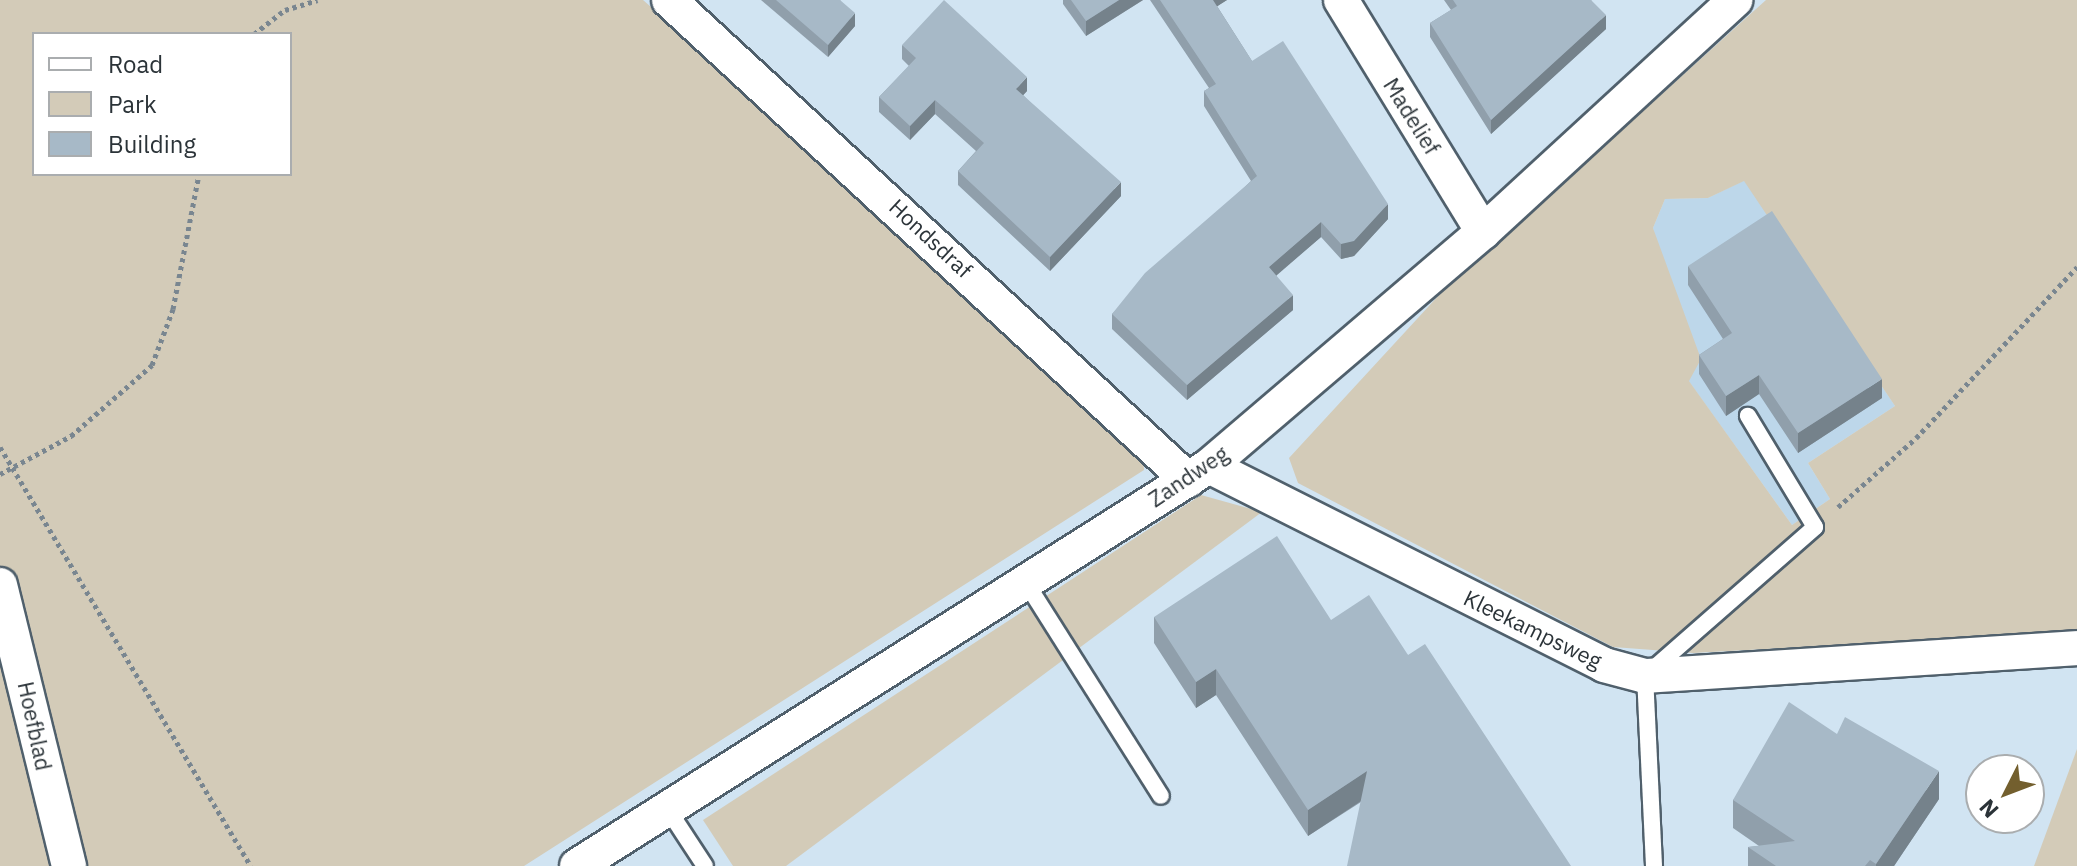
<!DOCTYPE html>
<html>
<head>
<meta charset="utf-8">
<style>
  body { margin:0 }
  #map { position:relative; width:2077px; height:866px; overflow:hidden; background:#d1e4f2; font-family:"IBM Plex Sans",sans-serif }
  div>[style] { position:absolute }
  .built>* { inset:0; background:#bdd7ea }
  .green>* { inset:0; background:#d3cbb8 }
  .path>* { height:5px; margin-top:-2.5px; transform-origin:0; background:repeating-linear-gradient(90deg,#798690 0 4px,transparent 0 8px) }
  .roads { filter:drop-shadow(2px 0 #50606c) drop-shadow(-2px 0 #50606c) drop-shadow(0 2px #50606c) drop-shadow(0 -2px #50606c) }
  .lane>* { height:16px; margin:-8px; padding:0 8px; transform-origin:8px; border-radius:8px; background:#fff }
  .street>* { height:34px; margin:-17px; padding:0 17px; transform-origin:17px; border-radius:17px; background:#fff }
  .wall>* { inset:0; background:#909fab }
  .shaded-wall>* { inset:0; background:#75828b }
  .building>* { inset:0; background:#a7b9c7 }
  span { translate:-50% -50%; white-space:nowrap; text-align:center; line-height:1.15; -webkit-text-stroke:6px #fff; paint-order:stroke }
  .street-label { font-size:22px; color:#2b3338 }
  .legend { position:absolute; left:32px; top:32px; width:260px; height:144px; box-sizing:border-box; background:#fff; border:2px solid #aaadaf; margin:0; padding:10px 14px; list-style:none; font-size:24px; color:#2b3338 }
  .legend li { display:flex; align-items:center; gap:16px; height:40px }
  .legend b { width:40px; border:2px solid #aaadaf }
  .north { position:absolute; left:1965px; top:754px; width:80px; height:80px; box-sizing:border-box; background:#fff; border:2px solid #aaadaf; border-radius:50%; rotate:228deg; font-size:22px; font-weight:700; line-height:32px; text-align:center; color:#2b3338 }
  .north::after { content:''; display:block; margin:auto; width:28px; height:36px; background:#735f2e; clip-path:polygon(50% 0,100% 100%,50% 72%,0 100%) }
</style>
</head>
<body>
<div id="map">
  <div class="built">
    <i style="clip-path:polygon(1745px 180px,1895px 406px,1808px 463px,1830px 499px,1792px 525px,1688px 380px,1653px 228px,1665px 199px,1708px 198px)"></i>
  </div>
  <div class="green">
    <i style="clip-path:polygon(evenodd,0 0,643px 0,875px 201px,1143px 456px,1144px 470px,524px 866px,0 866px,0 0,34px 34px,290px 34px,290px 174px,34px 174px,34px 34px)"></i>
    <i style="clip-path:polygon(evenodd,1766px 0,2077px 0,2077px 632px,1693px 653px,1613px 647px,1298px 483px,1289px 458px,1440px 294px,1766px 0,1744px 181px,1895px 406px,1808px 463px,1830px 499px,1792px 525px,1689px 381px,1701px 359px,1653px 228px,1665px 199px,1708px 198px,1744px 181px)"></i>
    <i style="clip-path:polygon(1201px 495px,1262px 512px,786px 866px,733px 866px,703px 820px)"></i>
    <i style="clip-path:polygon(2077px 749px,2077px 866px,2034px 866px)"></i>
  </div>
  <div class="path">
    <i style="left:254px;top:34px;width:39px;rotate:-38deg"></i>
    <i style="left:285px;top:10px;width:34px;rotate:-17deg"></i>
    <i style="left:0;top:447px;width:488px;rotate:59.1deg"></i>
    <i style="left:0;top:474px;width:81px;rotate:-28.2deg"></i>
    <i style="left:71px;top:436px;width:108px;rotate:-41.2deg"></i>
    <i style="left:152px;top:365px;width:60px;rotate:-69.4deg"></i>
    <i style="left:173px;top:309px;width:137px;rotate:-79.1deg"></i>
    <i style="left:1838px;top:507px;width:104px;rotate:-41.5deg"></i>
    <i style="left:1916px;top:438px;width:235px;rotate:-46.7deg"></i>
  </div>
  <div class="roads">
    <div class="lane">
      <i style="left:1025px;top:581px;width:254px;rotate:57.7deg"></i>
      <i style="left:667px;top:808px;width:69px;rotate:56.8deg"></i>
      <i style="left:1654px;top:866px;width:190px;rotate:-92.7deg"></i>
      <i style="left:1645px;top:676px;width:226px;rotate:-41.2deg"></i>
      <i style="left:1815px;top:527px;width:130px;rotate:-121.1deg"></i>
    </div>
    <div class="street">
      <i style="left:669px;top:0;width:707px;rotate:42.76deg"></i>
      <i style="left:1341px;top:0;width:272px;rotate:58.5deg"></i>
      <i style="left:1209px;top:466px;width:442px;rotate:26.7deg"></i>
      <i style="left:1604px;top:665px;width:42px;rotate:15deg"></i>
      <i style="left:1645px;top:676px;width:433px;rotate:-3.7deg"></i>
      <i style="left:0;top:585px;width:289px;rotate:76.2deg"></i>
      <i style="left:577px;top:866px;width:748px;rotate:-32.33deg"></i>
      <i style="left:1209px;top:466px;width:360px;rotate:-40.5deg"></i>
      <i style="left:1483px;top:232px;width:343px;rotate:-42.6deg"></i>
    </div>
  </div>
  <div class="wall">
    <i style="clip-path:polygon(761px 0,840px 0,855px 26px,828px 57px)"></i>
    <i style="clip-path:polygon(1063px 0,1143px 0,1086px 36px,1063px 4px)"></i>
    <i style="clip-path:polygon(1150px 0,1227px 0,1217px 6px,1252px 61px,1388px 219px,1354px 256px,1341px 259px,1321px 237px,1276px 275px,1293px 310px,1187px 400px,1112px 329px,1112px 314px,1251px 181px,1204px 106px,1204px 91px,1209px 88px)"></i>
    <i style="clip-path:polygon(1444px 0,1591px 0,1606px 29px,1491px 134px,1430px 37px,1430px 23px,1451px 10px)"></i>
    <i style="clip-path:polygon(902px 45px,1027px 91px,1023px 95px,1121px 196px,1050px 271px,958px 185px,958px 171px,976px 151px,935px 114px,910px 140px,879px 112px,879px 97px,909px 66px,902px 59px)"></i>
    <i style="clip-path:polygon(1688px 266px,1882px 398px,1798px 453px,1759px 394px,1726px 416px,1699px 374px,1699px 355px,1723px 339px,1688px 285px)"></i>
    <i style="clip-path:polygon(1154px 617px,1331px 620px,1408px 655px,1361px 802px,1308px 836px,1216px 695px,1196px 708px,1154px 643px)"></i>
    <i style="clip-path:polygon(1837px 734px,1939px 799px,1894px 866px,1748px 866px,1748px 847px,1759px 846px,1733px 828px,1733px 800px)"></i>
  </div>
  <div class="shaded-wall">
    <i style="clip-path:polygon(1119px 0,1143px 0,1086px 36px,1086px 21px)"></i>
    <i style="clip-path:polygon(1210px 0,1227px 0,1210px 11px)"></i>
    <i style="clip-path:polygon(855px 13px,855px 26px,828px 57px,828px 45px)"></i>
    <i style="clip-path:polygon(1606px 15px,1606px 29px,1491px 134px,1491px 120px)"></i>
    <i style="clip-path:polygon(1027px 77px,1027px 91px,1016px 103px,1016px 89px)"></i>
    <i style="clip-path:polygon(935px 100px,935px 114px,910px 140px,910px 126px)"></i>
    <i style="clip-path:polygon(1121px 182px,1121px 196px,1050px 271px,1050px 257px)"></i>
    <i style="clip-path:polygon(1388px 204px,1388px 219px,1354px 256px,1341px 259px,1341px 244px)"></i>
    <i style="clip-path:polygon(1321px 222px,1321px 237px,1269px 282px,1269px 267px)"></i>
    <i style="clip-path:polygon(1293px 295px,1293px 310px,1187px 400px,1187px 385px)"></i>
    <i style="clip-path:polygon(1759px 375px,1759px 394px,1726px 416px,1726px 396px)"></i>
    <i style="clip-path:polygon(1882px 379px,1882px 398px,1798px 453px,1798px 433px)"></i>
    <i style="clip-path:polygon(1216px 669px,1216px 695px,1196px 708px,1196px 682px)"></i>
    <i style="clip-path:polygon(1367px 771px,1367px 797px,1308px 836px,1308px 810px)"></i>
    <i style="clip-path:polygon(1939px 771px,1939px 799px,1894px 866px,1876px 866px,1876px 864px)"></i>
  </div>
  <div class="building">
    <i style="clip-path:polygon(776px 0,840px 0,855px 13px,828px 45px)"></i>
    <i style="clip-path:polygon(944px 0,1027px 77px,1016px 89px,1121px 182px,1050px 257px,958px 171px,984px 143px,935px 100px,910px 126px,879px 97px,916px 58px,902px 45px)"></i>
    <i style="clip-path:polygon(1071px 0,1119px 0,1086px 21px)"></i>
    <i style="clip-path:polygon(1160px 0,1213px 0,1252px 61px,1283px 41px,1388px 204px,1354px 241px,1341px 244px,1321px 222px,1269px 267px,1293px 295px,1187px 385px,1112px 314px,1145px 273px,1257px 176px,1204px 91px,1216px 84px)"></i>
    <i style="clip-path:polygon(1453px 0,1591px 0,1606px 15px,1491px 120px,1430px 23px,1457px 6px)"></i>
    <i style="clip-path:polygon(1772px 211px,1882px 379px,1798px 433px,1759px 375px,1726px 396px,1699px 355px,1732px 333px,1688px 266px)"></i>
    <i style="clip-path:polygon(1277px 536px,1331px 620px,1369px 595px,1408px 655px,1425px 644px,1571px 866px,1347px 866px,1367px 771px,1308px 810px,1216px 669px,1196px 682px,1154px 617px)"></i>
    <i style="clip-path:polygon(1789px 702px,1837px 734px,1845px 717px,1939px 771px,1876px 864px,1870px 860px,1865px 866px,1776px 866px,1748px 847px,1795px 841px,1733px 800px)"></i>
  </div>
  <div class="street-label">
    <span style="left:1412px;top:116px;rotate:58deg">Madelief</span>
    <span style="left:931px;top:238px;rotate:43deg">Hondsdraf</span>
    <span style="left:1188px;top:476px;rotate:-34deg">Zandweg</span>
    <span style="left:1533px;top:629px;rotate:26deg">Kleekampsweg</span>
    <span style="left:35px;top:726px;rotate:78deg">Hoefblad</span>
  </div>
  <ul class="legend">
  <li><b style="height:10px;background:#fff"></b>Road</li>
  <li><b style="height:22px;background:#d3cbb8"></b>Park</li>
  <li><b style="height:22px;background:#a7b9c7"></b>Building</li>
  </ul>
  <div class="north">N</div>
</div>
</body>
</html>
